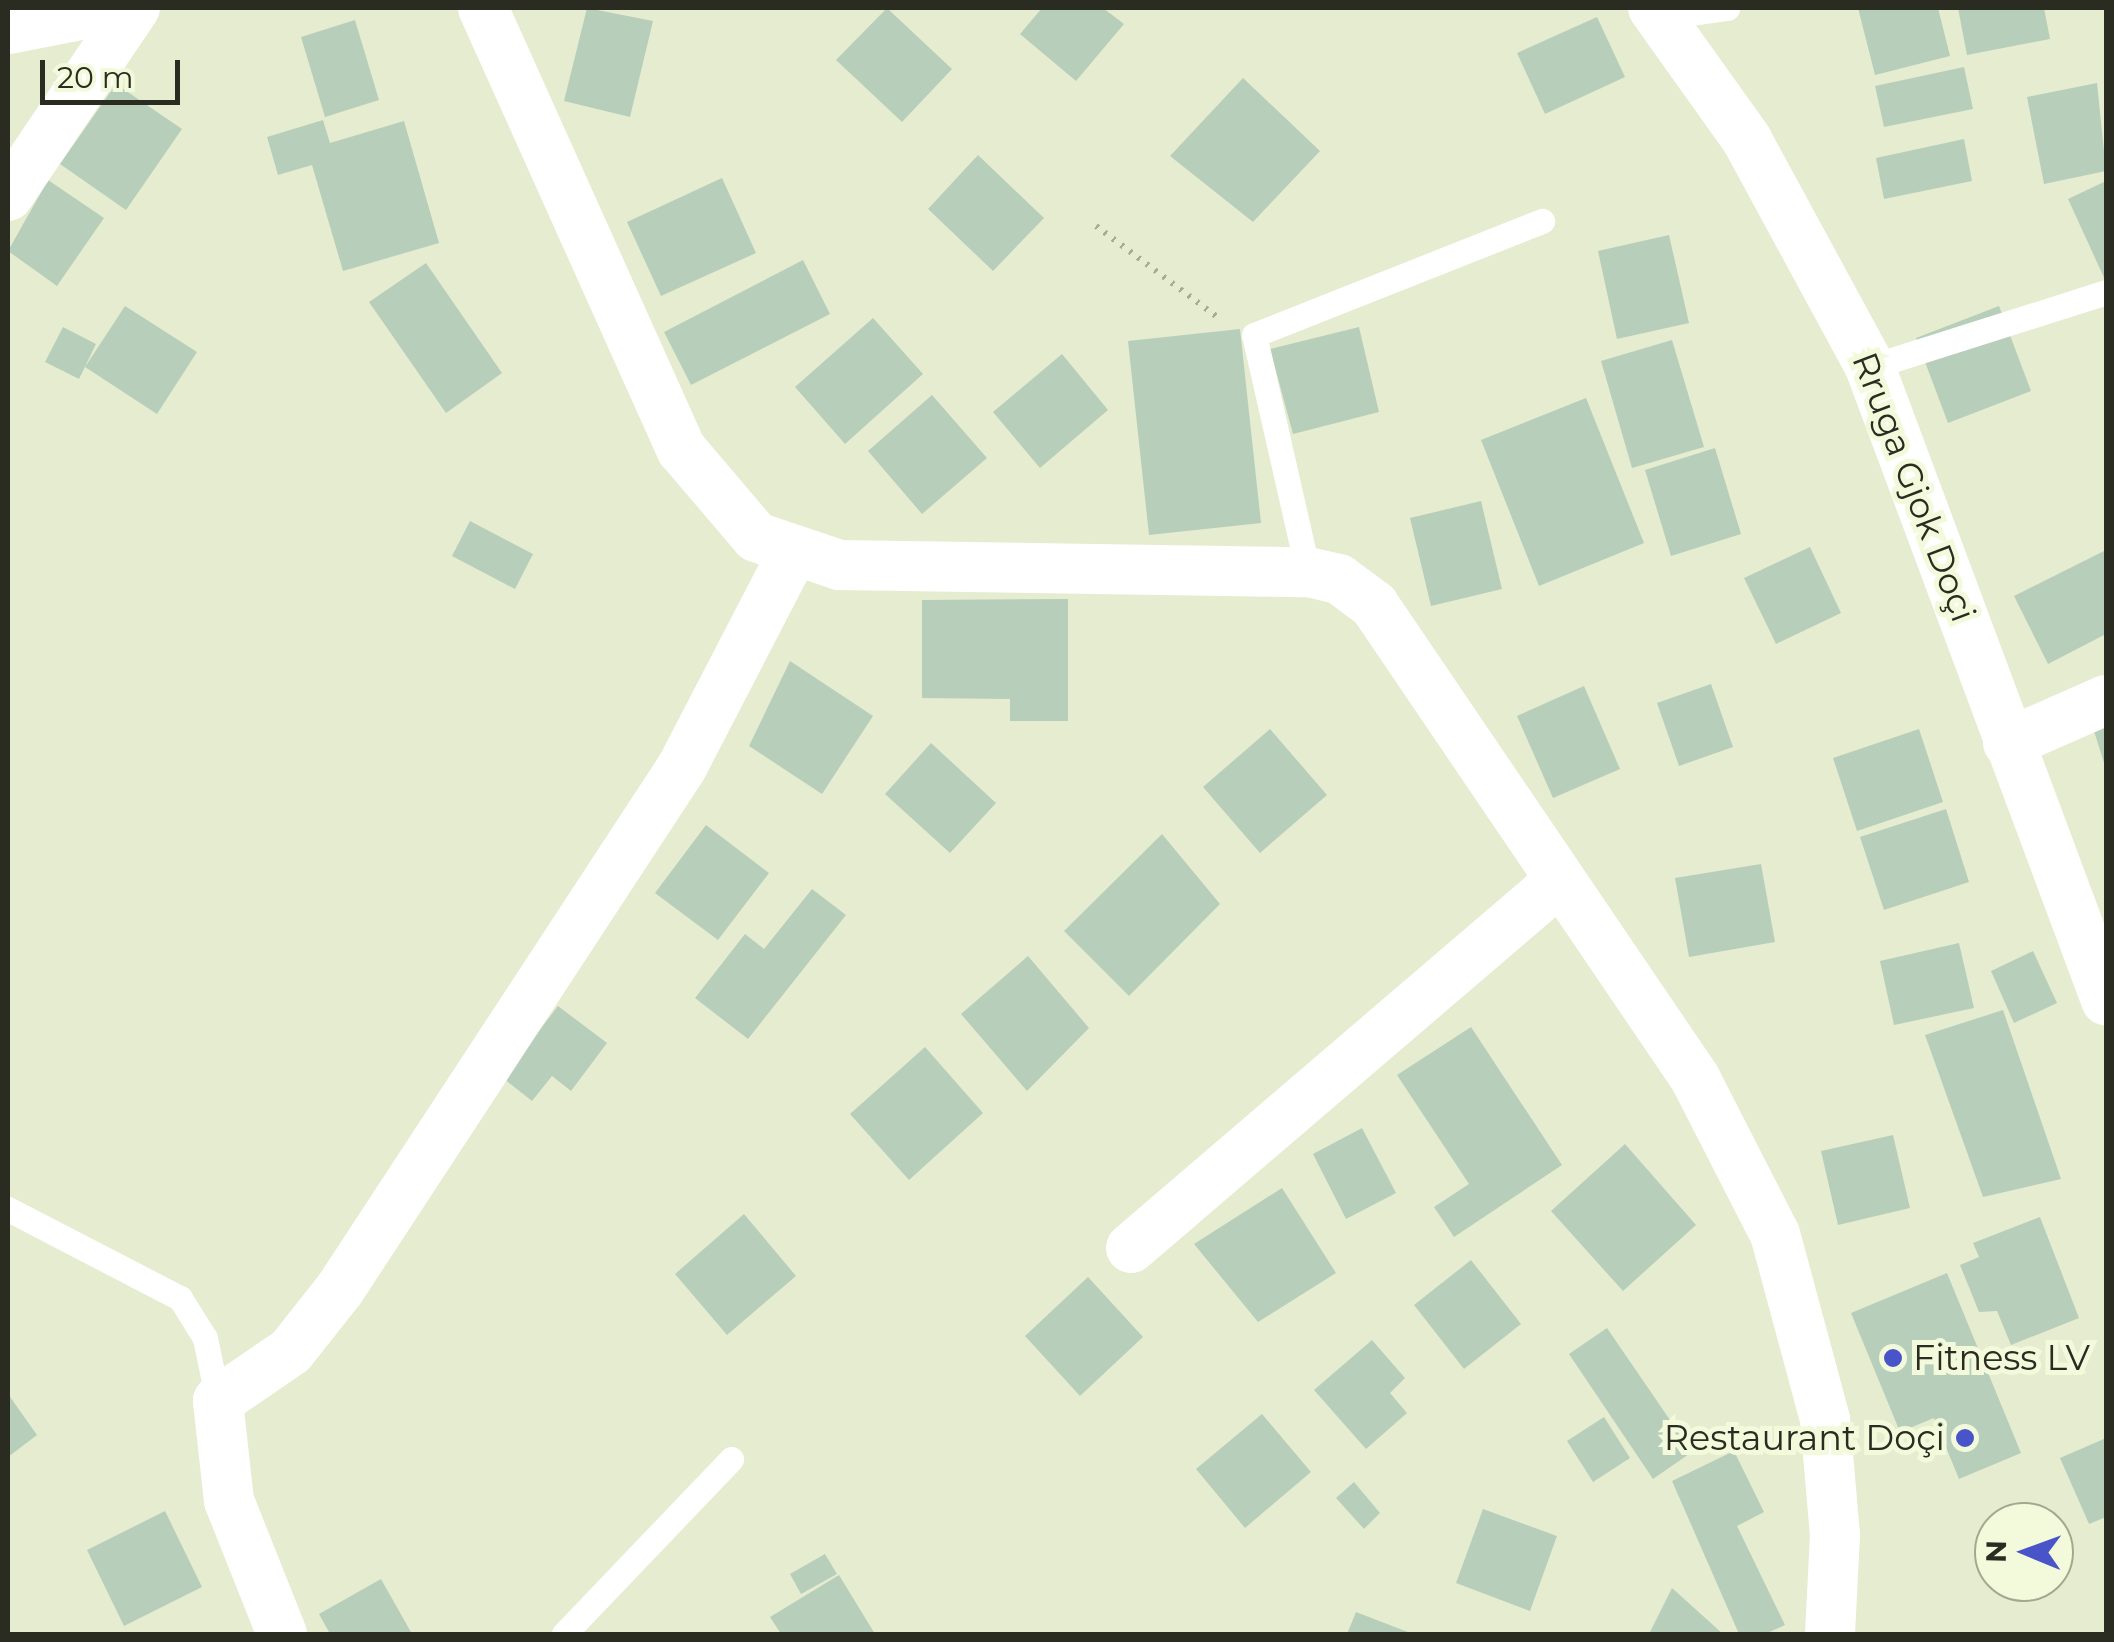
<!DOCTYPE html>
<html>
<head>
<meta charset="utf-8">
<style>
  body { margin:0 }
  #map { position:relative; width:2114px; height:1642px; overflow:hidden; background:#e6eccf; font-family:Montserrat,sans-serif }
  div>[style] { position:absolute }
  .building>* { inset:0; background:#b7cfba }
  .path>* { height:6px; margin-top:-3px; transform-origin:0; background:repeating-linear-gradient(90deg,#a8ac95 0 2.5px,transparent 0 10.5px) }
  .lane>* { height:25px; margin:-12.5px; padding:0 12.5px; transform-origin:12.5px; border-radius:12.5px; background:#fff }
  .street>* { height:50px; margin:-25px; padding:0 25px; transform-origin:25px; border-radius:25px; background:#fff }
  .secondary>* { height:55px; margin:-27.5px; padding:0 27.5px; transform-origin:27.5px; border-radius:27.5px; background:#fff }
  .dots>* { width:28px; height:28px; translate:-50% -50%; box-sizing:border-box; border:5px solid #f3fadc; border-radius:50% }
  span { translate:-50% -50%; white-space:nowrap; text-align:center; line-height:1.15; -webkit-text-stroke:10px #f3fadc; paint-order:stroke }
  .street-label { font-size:35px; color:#2a2c21 }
  .poi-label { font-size:35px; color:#2a2c21 }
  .left { translate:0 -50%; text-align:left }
  .right { translate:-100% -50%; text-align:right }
  .frame { position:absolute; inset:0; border:10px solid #2a2c21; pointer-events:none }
  .north { position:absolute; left:1974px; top:1502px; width:100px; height:100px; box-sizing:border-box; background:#f3fadc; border:2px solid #a3a891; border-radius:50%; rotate:271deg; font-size:28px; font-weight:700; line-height:40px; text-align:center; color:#2a2c21 }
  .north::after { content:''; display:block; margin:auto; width:35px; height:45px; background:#4a54c9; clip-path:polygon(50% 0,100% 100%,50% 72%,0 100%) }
  .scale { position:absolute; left:40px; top:60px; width:140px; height:45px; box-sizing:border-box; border:5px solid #2a2c21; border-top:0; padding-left:12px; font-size:30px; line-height:35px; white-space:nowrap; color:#2a2c21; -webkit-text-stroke:8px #f3fadc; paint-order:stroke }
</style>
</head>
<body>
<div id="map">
  <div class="building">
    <i style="clip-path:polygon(587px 8px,653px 21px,630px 117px,564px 101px)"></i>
    <i style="clip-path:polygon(887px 8px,952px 69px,902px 122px,836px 60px)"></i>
    <i style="clip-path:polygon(1042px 8px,1103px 8px,1124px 24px,1076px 81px,1020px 34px)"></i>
    <i style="clip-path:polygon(1858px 8px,1938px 8px,1950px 56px,1875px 75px)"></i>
    <i style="clip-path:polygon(1958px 8px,2044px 8px,2050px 39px,1967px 55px)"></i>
    <i style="clip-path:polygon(1597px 17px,1625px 77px,1545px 114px,1517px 53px)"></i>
    <i style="clip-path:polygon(355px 20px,379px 100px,325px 117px,301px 37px)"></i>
    <i style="clip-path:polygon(1964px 67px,1973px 109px,1884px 127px,1875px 86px)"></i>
    <i style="clip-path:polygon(1243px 78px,1320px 151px,1253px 222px,1170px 156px)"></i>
    <i style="clip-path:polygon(2097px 83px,2106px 171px,2044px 184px,2027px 97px)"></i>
    <i style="clip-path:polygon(116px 84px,182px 129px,126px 210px,60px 164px)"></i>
    <i style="clip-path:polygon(323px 120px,330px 143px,404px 121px,439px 243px,343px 271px,312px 165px,278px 175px,267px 137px)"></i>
    <i style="clip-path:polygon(1964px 139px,1972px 181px,1884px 199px,1876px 158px)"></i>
    <i style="clip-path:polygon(978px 155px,1044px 218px,993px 271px,928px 209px)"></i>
    <i style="clip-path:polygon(722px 178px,756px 253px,661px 296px,627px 222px)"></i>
    <i style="clip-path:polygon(48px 180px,104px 218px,57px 286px,8px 251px)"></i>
    <i style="clip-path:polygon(2106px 181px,2106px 282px,2068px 199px)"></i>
    <i style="clip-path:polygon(1669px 235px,1689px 323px,1617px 339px,1598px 251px)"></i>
    <i style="clip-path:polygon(803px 260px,830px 314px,691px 385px,664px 332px)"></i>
    <i style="clip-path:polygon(426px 263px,502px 373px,446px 413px,369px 302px)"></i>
    <i style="clip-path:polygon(125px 306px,197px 352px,157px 414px,85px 367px)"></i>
    <i style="clip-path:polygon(1999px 306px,2031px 391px,1948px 423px,1916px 338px)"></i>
    <i style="clip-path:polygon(873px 318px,923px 374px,845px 444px,795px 387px)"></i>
    <i style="clip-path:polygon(63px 327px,96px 344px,79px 379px,45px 362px)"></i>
    <i style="clip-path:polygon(1359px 327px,1379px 412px,1293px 434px,1270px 349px)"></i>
    <i style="clip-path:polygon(1240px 329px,1261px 523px,1149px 535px,1128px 341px)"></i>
    <i style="clip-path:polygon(1672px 340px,1704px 447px,1632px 468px,1601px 361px)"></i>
    <i style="clip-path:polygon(1062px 354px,1108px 410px,1040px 468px,993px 412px)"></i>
    <i style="clip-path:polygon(932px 395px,987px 458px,922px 514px,868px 451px)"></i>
    <i style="clip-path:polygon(1586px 398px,1644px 543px,1539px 586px,1481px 440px)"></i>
    <i style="clip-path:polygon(1715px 448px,1741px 534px,1671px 556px,1645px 470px)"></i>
    <i style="clip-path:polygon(1481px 501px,1502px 589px,1431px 606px,1410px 518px)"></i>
    <i style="clip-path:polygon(470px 521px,533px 554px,515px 589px,452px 556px)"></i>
    <i style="clip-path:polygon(1810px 547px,1841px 613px,1776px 644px,1744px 578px)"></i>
    <i style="clip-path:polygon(2106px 550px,2106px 634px,2048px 664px,2014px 596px)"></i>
    <i style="clip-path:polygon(1068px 599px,1068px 721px,1010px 721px,1010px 699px,922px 698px,922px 600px)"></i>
    <i style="clip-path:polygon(790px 661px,873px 716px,822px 794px,749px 746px)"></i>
    <i style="clip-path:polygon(1711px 684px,1733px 747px,1679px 766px,1657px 703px)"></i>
    <i style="clip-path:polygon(1584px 686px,1620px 769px,1553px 798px,1517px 716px)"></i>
    <i style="clip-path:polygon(2106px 723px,2106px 769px,2093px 728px)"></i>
    <i style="clip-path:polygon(1270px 729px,1327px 795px,1260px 853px,1203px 787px)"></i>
    <i style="clip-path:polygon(1919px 729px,1943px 802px,1857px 831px,1833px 758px)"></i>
    <i style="clip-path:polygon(931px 743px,996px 803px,950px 853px,885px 794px)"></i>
    <i style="clip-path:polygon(1946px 809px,1969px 882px,1884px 910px,1860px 837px)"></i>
    <i style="clip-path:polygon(706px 825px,769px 873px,718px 940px,655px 893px)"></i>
    <i style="clip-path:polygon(1162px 834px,1220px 904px,1129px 996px,1064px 931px)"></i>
    <i style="clip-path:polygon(1761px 864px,1775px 942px,1689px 957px,1675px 878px)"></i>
    <i style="clip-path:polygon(812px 889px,846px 915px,748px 1039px,695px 998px,745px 934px,764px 949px)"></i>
    <i style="clip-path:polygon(1959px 943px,1974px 1008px,1894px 1025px,1880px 961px)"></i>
    <i style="clip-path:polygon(2033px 951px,2057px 1003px,2014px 1023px,1991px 971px)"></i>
    <i style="clip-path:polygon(1028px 956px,1089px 1028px,1027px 1091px,961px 1014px)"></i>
    <i style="clip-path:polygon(558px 1006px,607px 1043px,571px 1091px,552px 1076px,532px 1101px,503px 1078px)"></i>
    <i style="clip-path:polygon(2003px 1010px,2061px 1179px,1983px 1197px,1925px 1035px)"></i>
    <i style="clip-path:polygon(1471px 1027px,1562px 1165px,1454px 1237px,1434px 1207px,1469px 1184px,1397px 1075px)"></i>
    <i style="clip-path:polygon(925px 1047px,983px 1113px,909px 1180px,850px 1114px)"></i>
    <i style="clip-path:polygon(1362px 1128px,1396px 1193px,1346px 1219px,1313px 1154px)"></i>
    <i style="clip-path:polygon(1893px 1135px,1910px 1208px,1838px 1225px,1821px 1151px)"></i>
    <i style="clip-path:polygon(1625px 1144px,1696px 1225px,1623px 1291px,1551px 1211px)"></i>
    <i style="clip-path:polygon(1282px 1188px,1336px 1273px,1258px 1322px,1194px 1244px)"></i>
    <i style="clip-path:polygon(744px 1214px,796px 1276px,727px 1335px,675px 1274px)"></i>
    <i style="clip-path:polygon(2040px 1217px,2079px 1318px,2011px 1345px,1997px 1311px,1979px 1312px,1960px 1265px,1979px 1257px,1973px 1243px)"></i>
    <i style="clip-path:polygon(1471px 1260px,1521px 1324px,1464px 1369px,1414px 1305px)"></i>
    <i style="clip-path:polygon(1947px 1273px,2021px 1453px,1959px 1479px,1934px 1418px,1900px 1432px,1851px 1313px)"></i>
    <i style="clip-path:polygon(1088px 1277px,1143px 1337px,1080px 1396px,1025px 1336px)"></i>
    <i style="clip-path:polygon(1607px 1328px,1692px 1452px,1653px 1479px,1569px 1354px)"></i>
    <i style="clip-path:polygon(1372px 1340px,1405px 1378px,1390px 1393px,1407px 1413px,1366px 1449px,1314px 1390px)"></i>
    <i style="clip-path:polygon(8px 1394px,37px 1435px,8px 1457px)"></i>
    <i style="clip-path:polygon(1262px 1414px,1311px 1472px,1245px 1528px,1196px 1469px)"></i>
    <i style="clip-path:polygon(1604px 1417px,1630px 1458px,1593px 1482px,1567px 1441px)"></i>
    <i style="clip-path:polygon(2106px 1438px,2106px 1517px,2089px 1524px,2060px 1458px)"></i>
    <i style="clip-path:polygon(1734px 1451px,1764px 1512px,1737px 1526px,1785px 1625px,1765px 1634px,1739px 1634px,1672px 1481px)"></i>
    <i style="clip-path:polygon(1354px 1482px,1380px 1513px,1364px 1529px,1336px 1498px)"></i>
    <i style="clip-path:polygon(1483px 1509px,1557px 1536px,1530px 1611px,1456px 1583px)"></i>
    <i style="clip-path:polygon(165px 1511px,202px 1587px,124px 1626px,87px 1550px)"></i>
    <i style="clip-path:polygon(825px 1554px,837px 1574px,801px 1594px,790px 1574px)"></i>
    <i style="clip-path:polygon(839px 1575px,875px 1634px,781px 1634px,770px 1617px)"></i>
    <i style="clip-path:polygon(381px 1579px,412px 1634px,330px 1634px,319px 1614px)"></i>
    <i style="clip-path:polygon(1672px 1588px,1723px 1634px,1649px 1634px)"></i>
    <i style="clip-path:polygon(1356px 1612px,1413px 1634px,1347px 1634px)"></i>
  </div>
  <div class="path">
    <i style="left:1096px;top:226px;width:156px;rotate:36.9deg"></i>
  </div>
  <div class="lane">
    <i style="left:1661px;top:17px;width:67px;rotate:-7.8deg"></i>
    <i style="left:1870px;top:367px;width:248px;rotate:-17.6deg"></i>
    <i style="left:1308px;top:572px;width:243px;rotate:-102.8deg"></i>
    <i style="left:1254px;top:335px;width:310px;rotate:-21.6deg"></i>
    <i style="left:8px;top:1209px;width:194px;rotate:27.4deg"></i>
    <i style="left:180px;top:1298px;width:47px;rotate:58deg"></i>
    <i style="left:205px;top:1338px;width:64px;rotate:78.3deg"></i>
    <i style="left:564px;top:1634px;width:242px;rotate:-46.3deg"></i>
  </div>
  <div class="street">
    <i style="left:483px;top:8px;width:485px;rotate:65.8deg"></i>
    <i style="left:682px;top:450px;width:114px;rotate:49.6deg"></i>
    <i style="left:756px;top:537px;width:88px;rotate:18.6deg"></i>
    <i style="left:839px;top:565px;width:469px;rotate:0.9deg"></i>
    <i style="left:1308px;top:572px;width:32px;rotate:13deg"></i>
    <i style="left:1339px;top:579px;width:44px;rotate:36.6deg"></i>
    <i style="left:1374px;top:605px;width:572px;rotate:55.84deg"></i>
    <i style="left:1695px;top:1078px;width:175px;rotate:62.9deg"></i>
    <i style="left:1775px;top:1234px;width:192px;rotate:74.9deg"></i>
    <i style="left:1825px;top:1419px;width:116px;rotate:85.1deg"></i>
    <i style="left:1835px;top:1535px;width:99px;rotate:92.9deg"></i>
    <i style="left:1653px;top:8px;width:162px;rotate:54.5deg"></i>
    <i style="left:1747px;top:140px;width:258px;rotate:61.5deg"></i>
    <i style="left:1870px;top:367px;width:676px;rotate:69.55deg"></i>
    <i style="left:8px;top:196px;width:227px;rotate:-56deg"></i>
    <i style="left:2008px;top:743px;width:107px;rotate:-23.7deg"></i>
    <i style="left:1131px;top:1248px;width:561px;rotate:-40.59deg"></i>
    <i style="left:282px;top:1634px;width:143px;rotate:-111.7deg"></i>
    <i style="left:229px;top:1501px;width:101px;rotate:-96.3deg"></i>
    <i style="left:218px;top:1401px;width:88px;rotate:-34.4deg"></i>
    <i style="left:291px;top:1351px;width:79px;rotate:-51.7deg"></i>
    <i style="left:340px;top:1289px;width:624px;rotate:-56.77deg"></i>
    <i style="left:682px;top:767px;width:239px;rotate:-62.6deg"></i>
  </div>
  <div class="secondary">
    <i style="left:8px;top:26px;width:94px;rotate:-11.1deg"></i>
  </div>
  <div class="dots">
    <i style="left:1893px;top:1358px;background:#4a54c9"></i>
    <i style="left:1965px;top:1438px;background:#4a54c9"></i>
  </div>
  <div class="street-label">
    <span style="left:1914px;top:487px;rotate:69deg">Rruga Gjok Doçi</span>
  </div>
  <div class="poi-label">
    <span class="left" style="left:1913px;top:1358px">Fitness LV</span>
    <span class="right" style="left:1945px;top:1438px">Restaurant Doçi</span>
  </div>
  <div class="frame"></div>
  <div class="north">N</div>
  <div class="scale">20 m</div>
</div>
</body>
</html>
